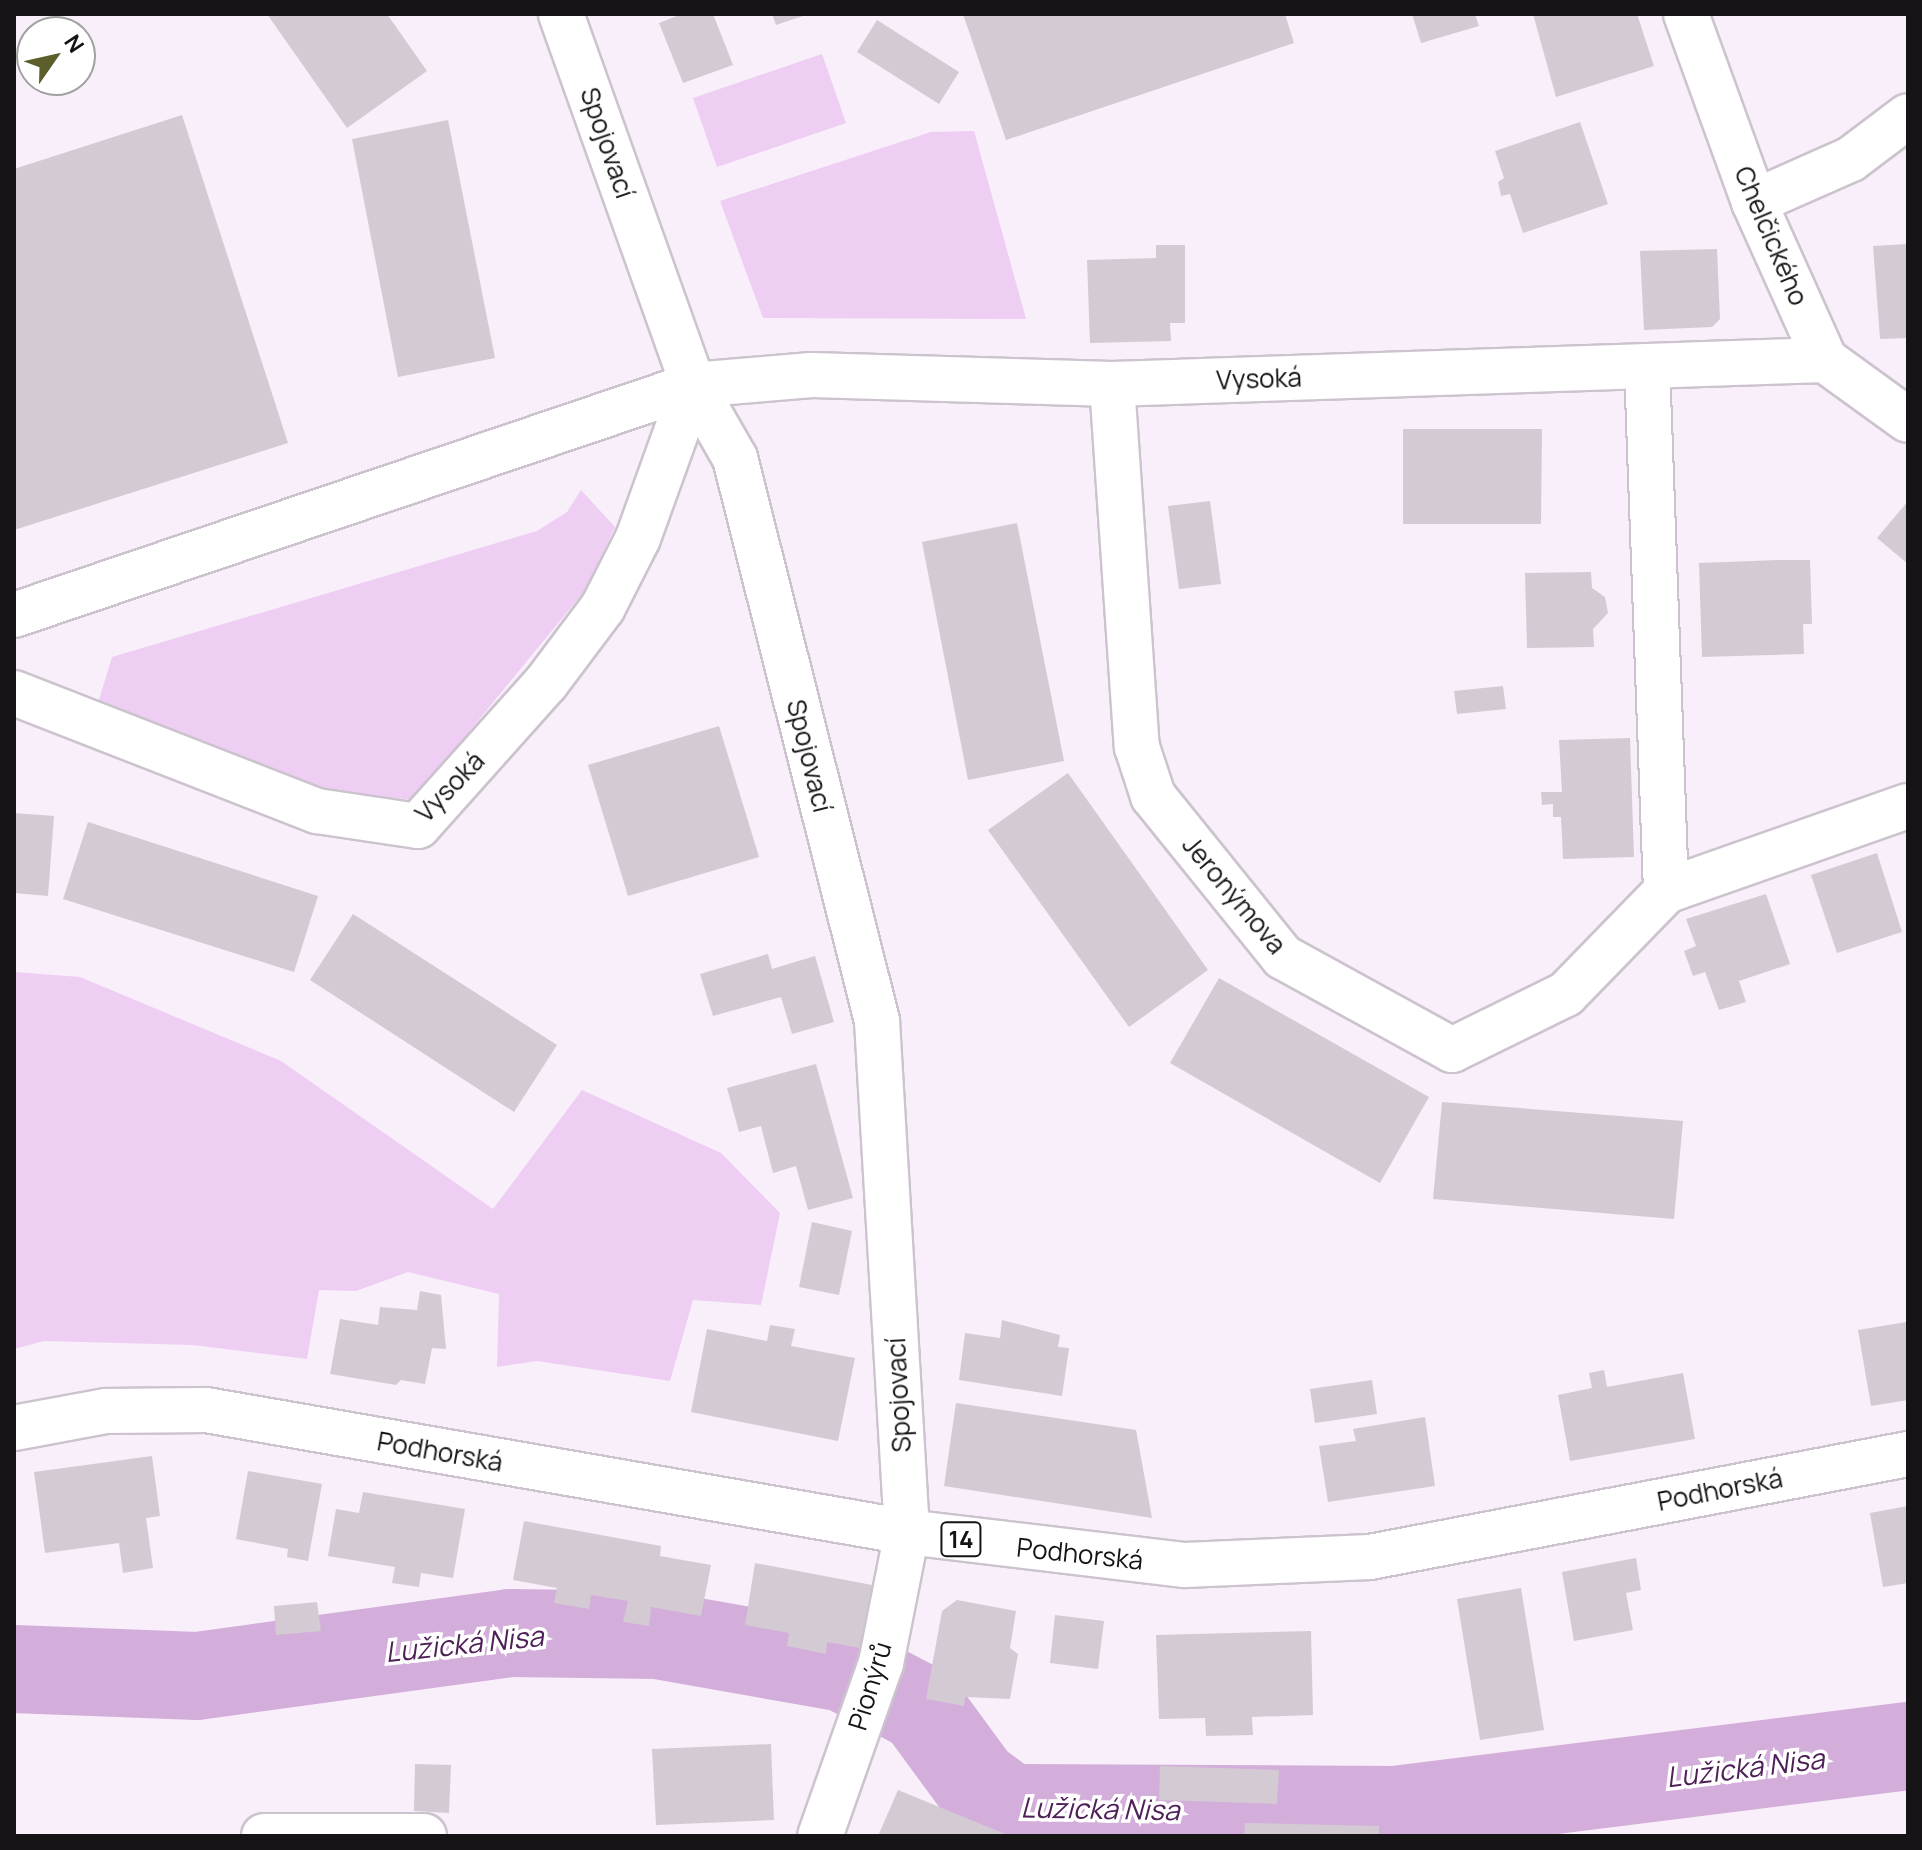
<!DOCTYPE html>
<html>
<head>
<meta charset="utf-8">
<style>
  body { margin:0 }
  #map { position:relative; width:1922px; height:1850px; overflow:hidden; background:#f8effa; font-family:Manrope,sans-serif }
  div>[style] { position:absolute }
  .green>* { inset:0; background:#eecef3 }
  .river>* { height:88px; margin:-44px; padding:0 44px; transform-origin:44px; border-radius:44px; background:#d3aeda }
  .building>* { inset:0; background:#d3cad4 }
  .roads { filter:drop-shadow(2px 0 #ccc3ce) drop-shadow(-2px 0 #ccc3ce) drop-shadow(0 2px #ccc3ce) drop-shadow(0 -2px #ccc3ce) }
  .minor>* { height:44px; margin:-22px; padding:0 22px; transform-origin:22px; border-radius:22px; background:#fff }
  .major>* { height:44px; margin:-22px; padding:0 22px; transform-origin:22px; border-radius:22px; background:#fff }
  span { translate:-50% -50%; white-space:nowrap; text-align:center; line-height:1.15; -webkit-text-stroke:7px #fff; paint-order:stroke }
  .shield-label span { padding:2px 6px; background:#fff; border:2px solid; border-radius:6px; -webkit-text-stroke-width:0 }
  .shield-label { font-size:24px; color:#161317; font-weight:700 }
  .street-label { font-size:26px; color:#161317 }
  .water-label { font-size:28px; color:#4e2057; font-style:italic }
  .frame { position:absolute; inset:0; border:16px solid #161317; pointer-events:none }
  .north { position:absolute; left:16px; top:16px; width:80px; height:80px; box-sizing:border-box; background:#fff; border:2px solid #a2a1a2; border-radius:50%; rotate:56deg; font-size:22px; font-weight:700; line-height:32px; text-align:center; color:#161317 }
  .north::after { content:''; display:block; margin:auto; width:28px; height:36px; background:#5c5e2b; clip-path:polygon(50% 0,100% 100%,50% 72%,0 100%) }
</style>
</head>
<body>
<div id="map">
  <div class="green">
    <i style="clip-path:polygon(822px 54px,846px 123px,717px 167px,693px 98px)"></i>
    <i style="clip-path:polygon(974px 131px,1026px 319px,763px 318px,720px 201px,931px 132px)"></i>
    <i style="clip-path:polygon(581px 490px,615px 527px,586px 589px,413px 800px,329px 791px,98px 703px,112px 657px,537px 531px,567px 512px)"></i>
    <i style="clip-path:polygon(14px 972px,80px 977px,281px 1061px,493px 1209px,582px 1090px,721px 1153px,780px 1213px,761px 1305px,693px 1300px,670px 1381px,537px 1361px,497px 1367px,499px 1294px,408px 1272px,356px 1291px,319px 1290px,307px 1359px,193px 1345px,44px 1341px,14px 1349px)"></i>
  </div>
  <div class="river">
    <i style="left:14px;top:1669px;width:183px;rotate:2.2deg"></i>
    <i style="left:197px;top:1676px;width:316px;rotate:-7.8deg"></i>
    <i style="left:510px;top:1633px;width:147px;rotate:0.8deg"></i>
    <i style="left:657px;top:1635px;width:190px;rotate:10deg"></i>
    <i style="left:844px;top:1668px;width:87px;rotate:27.5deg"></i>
    <i style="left:921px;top:1708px;width:93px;rotate:53.7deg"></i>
    <i style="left:976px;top:1783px;width:42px;rotate:36.3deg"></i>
    <i style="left:1010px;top:1808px;width:385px;rotate:0.3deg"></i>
    <i style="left:1395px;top:1810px;width:517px;rotate:-7.11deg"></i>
  </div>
  <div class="building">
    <i style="clip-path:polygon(267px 14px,387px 14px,427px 71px,347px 128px)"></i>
    <i style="clip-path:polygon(682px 14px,713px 14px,733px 65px,683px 83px,659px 23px)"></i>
    <i style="clip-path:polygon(772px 14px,806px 14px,806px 15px,776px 25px)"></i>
    <i style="clip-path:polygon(963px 14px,1285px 14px,1294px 43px,1006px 140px)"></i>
    <i style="clip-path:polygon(1412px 14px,1475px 14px,1479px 26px,1421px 43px)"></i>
    <i style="clip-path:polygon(1533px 14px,1637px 14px,1654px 66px,1556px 97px)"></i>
    <i style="clip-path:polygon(877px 20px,959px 72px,939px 104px,857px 52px)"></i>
    <i style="clip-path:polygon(182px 115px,288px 443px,14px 530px,14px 169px)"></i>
    <i style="clip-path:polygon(448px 120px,495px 358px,398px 377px,352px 139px)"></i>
    <i style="clip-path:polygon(1580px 122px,1608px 204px,1523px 233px,1510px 194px,1501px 196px,1498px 182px,1504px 178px,1495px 151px)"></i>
    <i style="clip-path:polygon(1908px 244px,1908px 338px,1880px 339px,1873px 246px)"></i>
    <i style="clip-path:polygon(1156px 245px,1185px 245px,1185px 323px,1170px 323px,1171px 341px,1090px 343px,1087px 260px,1156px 258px)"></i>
    <i style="clip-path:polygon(1717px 249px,1720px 319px,1712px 327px,1644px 330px,1640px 251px)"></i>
    <i style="clip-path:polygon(1403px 429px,1542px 429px,1541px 524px,1403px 524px)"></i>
    <i style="clip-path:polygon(1210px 501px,1221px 584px,1179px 589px,1168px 506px)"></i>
    <i style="clip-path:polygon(1908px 501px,1908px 564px,1877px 538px)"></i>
    <i style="clip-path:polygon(1017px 523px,1064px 761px,968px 780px,922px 542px)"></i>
    <i style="clip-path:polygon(1778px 560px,1810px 560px,1812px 624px,1803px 624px,1804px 654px,1702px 657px,1699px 563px)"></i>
    <i style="clip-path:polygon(1591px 572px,1592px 588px,1605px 597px,1608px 613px,1593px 629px,1594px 647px,1527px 648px,1525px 573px)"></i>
    <i style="clip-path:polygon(1503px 686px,1506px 709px,1457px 714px,1454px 691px)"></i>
    <i style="clip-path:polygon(719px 726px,759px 857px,628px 896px,588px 765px)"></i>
    <i style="clip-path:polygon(1630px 738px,1634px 857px,1563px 859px,1561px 817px,1553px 817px,1553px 804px,1542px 805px,1541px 792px,1562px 792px,1559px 740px)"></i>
    <i style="clip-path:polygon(1068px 773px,1208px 970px,1129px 1027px,988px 830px)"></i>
    <i style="clip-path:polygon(14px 813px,54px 816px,48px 896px,14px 893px)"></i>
    <i style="clip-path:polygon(88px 822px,318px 896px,294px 972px,63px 899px)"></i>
    <i style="clip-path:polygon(1877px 853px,1902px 932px,1837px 953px,1811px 875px)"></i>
    <i style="clip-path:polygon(1766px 894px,1790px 964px,1739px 981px,1746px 1002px,1719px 1010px,1705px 972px,1693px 976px,1684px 951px,1696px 946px,1686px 919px)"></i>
    <i style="clip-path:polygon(353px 914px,557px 1045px,514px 1112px,310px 980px)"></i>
    <i style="clip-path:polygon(768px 954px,772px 969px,815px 956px,834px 1022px,792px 1034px,781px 997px,713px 1016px,700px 974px)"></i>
    <i style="clip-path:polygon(1219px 978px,1429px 1097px,1380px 1183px,1170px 1063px)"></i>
    <i style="clip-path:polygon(816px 1064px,853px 1198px,808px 1210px,796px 1166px,773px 1173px,761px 1126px,739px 1132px,727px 1088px)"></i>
    <i style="clip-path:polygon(1442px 1102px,1683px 1121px,1674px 1219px,1433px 1199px)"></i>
    <i style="clip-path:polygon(812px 1222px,852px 1231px,839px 1295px,799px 1287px)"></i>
    <i style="clip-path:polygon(420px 1291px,441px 1295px,446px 1349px,432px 1348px,425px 1384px,401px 1380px,396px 1385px,330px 1374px,340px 1319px,378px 1325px,380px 1307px,417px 1310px)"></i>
    <i style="clip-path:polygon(1002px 1320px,1060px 1335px,1058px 1347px,1069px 1348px,1062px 1396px,959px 1380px,965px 1333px,1000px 1338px)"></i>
    <i style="clip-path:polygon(1906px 1322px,1908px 1400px,1871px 1406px,1858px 1330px)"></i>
    <i style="clip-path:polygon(770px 1325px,795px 1329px,791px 1346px,855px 1358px,838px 1441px,691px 1412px,707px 1329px,767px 1341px)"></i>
    <i style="clip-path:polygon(1604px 1370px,1607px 1387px,1683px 1373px,1695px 1439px,1570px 1461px,1558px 1395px,1592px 1388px,1589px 1373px)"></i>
    <i style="clip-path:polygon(1372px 1380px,1377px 1414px,1315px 1423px,1310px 1389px)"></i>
    <i style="clip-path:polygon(956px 1403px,1136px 1430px,1152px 1518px,944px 1486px)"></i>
    <i style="clip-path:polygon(1425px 1417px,1435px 1486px,1328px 1502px,1319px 1446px,1356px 1441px,1353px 1429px)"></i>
    <i style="clip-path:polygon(152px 1456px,160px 1516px,146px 1518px,153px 1568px,123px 1573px,119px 1543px,45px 1553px,34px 1472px)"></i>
    <i style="clip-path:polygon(248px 1471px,322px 1484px,308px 1561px,287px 1557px,288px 1549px,236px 1539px)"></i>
    <i style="clip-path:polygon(363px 1492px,465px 1509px,453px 1578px,421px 1573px,419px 1587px,392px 1583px,395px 1567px,328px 1556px,336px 1509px,359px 1513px)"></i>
    <i style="clip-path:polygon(1908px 1506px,1908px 1583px,1883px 1587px,1870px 1513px)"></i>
    <i style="clip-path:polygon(524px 1521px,661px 1546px,660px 1556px,711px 1565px,701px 1616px,651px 1607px,649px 1626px,623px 1622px,628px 1601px,591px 1595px,589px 1609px,554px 1603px,557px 1588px,513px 1580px)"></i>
    <i style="clip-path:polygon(1636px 1558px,1641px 1590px,1626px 1593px,1633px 1630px,1574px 1641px,1562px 1572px)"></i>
    <i style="clip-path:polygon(755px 1563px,872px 1585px,860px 1648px,827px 1642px,826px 1654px,787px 1646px,789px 1633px,745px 1625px)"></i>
    <i style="clip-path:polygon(1521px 1588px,1544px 1730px,1480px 1740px,1457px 1599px)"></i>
    <i style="clip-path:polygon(957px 1600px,1016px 1611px,1010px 1648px,1018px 1654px,1010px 1699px,965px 1697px,964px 1706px,926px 1699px,942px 1611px)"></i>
    <i style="clip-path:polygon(317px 1602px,321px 1631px,276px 1635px,274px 1606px)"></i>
    <i style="clip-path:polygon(1055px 1615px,1104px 1621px,1098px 1669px,1050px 1663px)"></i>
    <i style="clip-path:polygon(1311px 1631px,1313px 1715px,1252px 1717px,1253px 1735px,1206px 1736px,1205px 1718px,1159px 1719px,1156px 1635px)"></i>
    <i style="clip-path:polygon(771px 1744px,774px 1820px,656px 1825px,652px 1749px)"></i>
    <i style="clip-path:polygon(415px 1764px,451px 1765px,449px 1813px,414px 1811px)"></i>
    <i style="clip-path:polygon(1160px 1766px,1279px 1770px,1277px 1804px,1159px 1800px)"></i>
    <i style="clip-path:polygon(898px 1790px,1010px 1836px,878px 1836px)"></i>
    <i style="clip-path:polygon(1245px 1823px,1379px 1826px,1379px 1836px,1244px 1836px)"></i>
  </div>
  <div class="roads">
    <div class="minor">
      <i style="left:561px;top:14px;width:394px;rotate:70.4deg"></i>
      <i style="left:693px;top:385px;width:84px;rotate:60.1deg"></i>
      <i style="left:735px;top:458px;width:581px;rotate:75.84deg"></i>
      <i style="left:877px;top:1021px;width:512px;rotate:86.64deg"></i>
      <i style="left:907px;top:1532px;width:134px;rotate:101.2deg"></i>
      <i style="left:881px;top:1663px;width:183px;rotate:109.4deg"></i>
      <i style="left:1686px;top:14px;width:200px;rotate:70.1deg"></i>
      <i style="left:1754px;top:202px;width:173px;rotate:65.8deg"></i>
      <i style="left:1825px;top:360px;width:102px;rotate:35.9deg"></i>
      <i style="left:1754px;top:202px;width:106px;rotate:-23.9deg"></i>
      <i style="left:1851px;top:159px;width:71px;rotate:-37deg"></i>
      <i style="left:1647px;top:366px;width:525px;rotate:87.93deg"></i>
      <i style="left:1112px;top:384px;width:364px;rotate:86.1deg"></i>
      <i style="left:1137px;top:747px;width:52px;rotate:71.9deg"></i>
      <i style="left:1153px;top:796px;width:207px;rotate:51.1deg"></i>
      <i style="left:1283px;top:957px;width:193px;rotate:28.8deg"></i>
      <i style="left:1452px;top:1050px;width:127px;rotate:-26.2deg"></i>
      <i style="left:1566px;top:994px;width:144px;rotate:-45.8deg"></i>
      <i style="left:1666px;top:891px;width:256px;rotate:-19.4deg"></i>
      <i style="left:14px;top:615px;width:717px;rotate:-18.71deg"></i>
      <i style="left:693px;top:385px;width:119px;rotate:-4.8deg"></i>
      <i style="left:812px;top:375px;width:300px;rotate:1.7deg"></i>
      <i style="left:1112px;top:384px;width:713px;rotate:-1.93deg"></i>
      <i style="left:14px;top:693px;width:325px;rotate:21.3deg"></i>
      <i style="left:317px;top:811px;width:102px;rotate:8.4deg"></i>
      <i style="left:418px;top:826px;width:192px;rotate:-48.2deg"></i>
      <i style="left:546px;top:683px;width:95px;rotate:-53.1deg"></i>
      <i style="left:603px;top:607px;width:77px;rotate:-63.1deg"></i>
      <i style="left:638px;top:538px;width:163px;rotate:-70.2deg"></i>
      <i style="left:264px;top:1836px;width:160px"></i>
    </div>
    <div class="major">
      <i style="left:14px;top:1428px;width:94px;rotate:-10.5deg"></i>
      <i style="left:106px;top:1411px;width:100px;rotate:-0.6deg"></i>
      <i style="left:206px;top:1410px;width:712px;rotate:9.87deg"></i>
      <i style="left:907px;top:1532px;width:280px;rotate:6.8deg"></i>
      <i style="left:1185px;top:1565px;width:185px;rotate:-2.5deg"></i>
      <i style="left:1370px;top:1557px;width:548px;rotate:-10.84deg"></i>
    </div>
  </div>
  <div class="shield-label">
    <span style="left:961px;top:1539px">14</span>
  </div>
  <div class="street-label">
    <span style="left:607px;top:143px;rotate:71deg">Spojovací</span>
    <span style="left:1771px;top:236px;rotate:67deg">Chelčického</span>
    <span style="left:1259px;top:379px;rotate:-2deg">Vysoká</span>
    <span style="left:809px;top:756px;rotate:76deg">Spojovací</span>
    <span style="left:450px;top:787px;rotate:-46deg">Vysoká</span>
    <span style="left:1234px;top:895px;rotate:50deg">Jeronýmova</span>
    <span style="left:899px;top:1395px;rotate:-93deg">Spojovací</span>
    <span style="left:440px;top:1452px;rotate:10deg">Podhorská</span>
    <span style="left:1720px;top:1490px;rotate:-11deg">Podhorská</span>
    <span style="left:1080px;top:1554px;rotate:6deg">Podhorská</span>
    <span style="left:870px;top:1686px;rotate:-73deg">Pionýrů</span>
  </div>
  <div class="water-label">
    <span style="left:464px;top:1643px;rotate:-6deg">Lužická Nisa</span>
    <span style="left:1745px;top:1767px;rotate:-7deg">Lužická Nisa</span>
    <span style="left:1100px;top:1808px;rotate:1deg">Lužická Nisa</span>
  </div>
  <div class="frame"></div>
  <div class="north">N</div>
</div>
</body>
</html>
